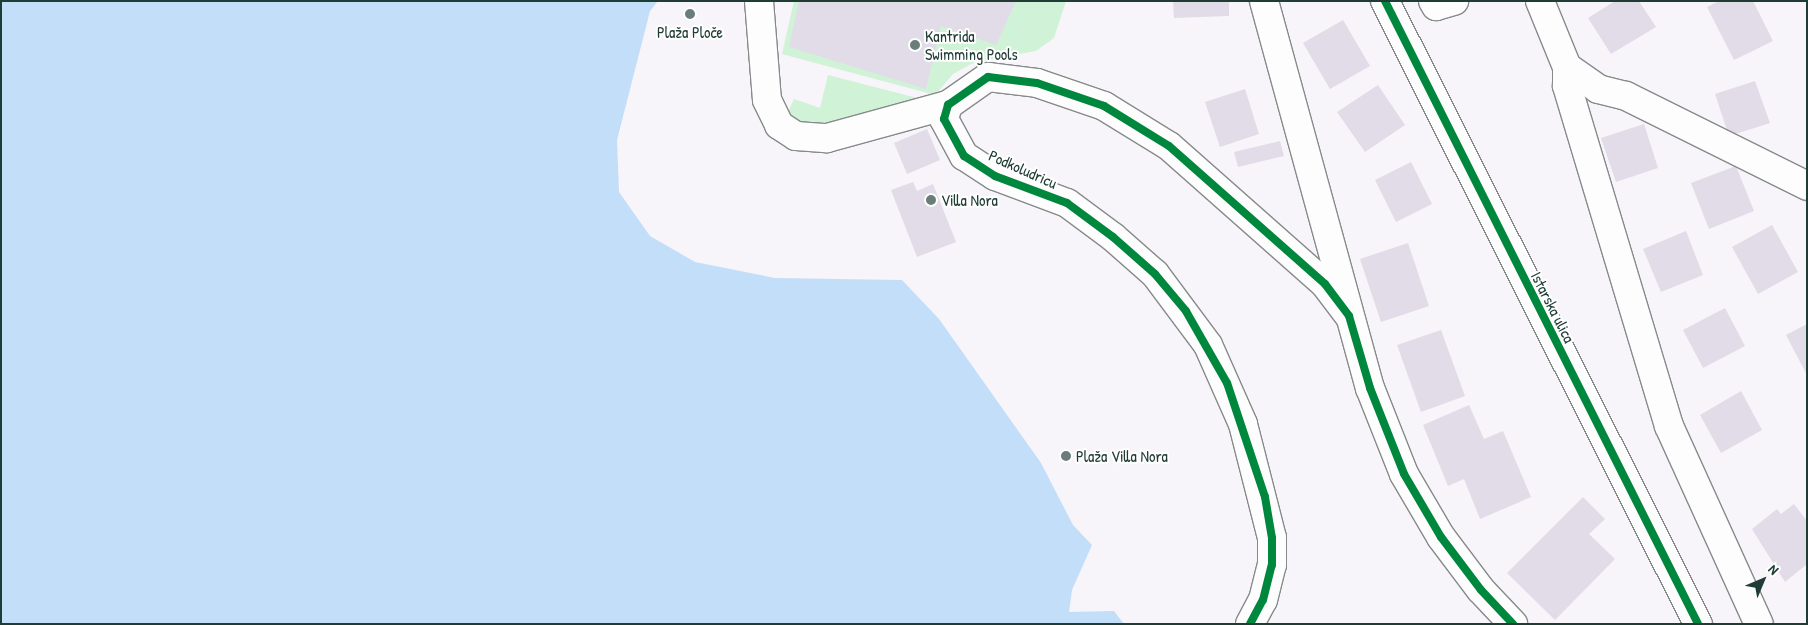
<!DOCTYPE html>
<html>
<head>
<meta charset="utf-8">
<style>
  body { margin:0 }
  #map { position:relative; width:1808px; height:625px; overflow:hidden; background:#f7f4fa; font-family:"Patrick Hand",sans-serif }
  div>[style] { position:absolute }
  .green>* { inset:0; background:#d0f2d6 }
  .water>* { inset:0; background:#c3def9 }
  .building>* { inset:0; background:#e1dce7 }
  .roads { filter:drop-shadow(1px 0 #868a8b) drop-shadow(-1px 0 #868a8b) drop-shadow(0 1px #868a8b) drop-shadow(0 -1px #868a8b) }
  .minor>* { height:28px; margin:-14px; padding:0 14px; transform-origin:14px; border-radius:14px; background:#fefdfe }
  .major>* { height:28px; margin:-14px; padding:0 14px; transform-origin:14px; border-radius:14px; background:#fefdfe }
  .cycleway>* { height:8px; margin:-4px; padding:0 4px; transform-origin:4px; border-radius:4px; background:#00873e }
  .dots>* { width:14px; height:14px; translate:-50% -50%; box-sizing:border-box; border:2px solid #fff; border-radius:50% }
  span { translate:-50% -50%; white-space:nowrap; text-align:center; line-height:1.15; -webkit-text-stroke:4px #fff; paint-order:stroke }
  .poi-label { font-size:16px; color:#1f3d34 }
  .left { translate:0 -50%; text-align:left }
  .street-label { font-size:16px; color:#1f3d34 }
  .frame { position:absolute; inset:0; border:2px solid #1f3d34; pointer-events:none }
  .north { position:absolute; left:1738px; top:555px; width:50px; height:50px; -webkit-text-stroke:4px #fff; paint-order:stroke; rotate:45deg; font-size:14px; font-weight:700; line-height:20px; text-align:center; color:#1f3d34 }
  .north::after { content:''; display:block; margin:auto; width:18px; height:22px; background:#1f3d34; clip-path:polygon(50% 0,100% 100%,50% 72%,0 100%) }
</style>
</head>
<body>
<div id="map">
  <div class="green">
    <i style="clip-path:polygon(794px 1px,1066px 1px,1054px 38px,1036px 51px,975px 62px,953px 74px,935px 95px,782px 54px)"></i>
    <i style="clip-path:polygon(828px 75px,921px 99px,812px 128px,786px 116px,794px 99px,820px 108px)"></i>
  </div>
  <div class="water">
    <i style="clip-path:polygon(1px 1px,658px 1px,650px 11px,617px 140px,619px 192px,650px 236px,695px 262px,775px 278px,902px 280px,939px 319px,1041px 463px,1073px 525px,1092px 545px,1072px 590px,1069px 612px,1114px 611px,1124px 624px,1px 624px)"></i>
  </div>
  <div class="building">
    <i style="clip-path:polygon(799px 1px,1016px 1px,996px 45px,941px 26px,926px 89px,789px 47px)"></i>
    <i style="clip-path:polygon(1173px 1px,1229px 1px,1229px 16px,1174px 18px)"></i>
    <i style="clip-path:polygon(1615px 1px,1639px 1px,1656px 27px,1611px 54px,1588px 18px)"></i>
    <i style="clip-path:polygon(1719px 1px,1753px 1px,1773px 41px,1734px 60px,1707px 7px)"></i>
    <i style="clip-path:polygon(1343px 20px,1370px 66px,1330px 89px,1303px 43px)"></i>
    <i style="clip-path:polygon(1755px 81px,1770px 123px,1729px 136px,1715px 94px)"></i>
    <i style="clip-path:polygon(1378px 85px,1405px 125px,1365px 152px,1337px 112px)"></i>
    <i style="clip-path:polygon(1245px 89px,1259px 134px,1220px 147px,1205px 102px)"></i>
    <i style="clip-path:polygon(1644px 124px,1658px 168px,1616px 182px,1601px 138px)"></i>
    <i style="clip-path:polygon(927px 129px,940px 160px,907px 174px,894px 143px)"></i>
    <i style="clip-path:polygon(1280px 141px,1284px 156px,1238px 167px,1234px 152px)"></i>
    <i style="clip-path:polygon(1411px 162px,1432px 204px,1396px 222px,1375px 180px)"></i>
    <i style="clip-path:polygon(1736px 166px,1754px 211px,1709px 229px,1691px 183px)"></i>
    <i style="clip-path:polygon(913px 182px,917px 191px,933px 184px,956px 242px,917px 257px,891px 190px)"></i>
    <i style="clip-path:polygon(1772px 225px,1798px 272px,1758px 294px,1732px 247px)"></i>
    <i style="clip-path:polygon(1686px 231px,1703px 275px,1661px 292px,1643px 249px)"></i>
    <i style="clip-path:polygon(1408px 243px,1429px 306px,1381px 322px,1360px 259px)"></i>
    <i style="clip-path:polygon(1725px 308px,1745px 346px,1703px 368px,1683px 330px)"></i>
    <i style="clip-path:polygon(1807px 324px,1807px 375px,1786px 335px)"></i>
    <i style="clip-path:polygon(1441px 330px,1465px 396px,1421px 412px,1397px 345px)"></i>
    <i style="clip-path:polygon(1741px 391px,1762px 430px,1721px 453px,1700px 415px)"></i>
    <i style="clip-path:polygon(1469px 405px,1484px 439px,1503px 431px,1531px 497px,1480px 519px,1464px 479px,1448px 486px,1423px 425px)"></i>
    <i style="clip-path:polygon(1583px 497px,1605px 519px,1589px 534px,1615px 559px,1555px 620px,1507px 573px)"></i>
    <i style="clip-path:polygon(1794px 504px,1807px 521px,1807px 564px,1785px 582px,1752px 529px,1777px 509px,1781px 514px)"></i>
  </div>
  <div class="roads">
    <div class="minor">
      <i style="left:759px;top:1px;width:99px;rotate:85.4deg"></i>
      <i style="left:767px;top:100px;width:28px;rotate:64deg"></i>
      <i style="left:779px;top:125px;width:20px;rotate:33deg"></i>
      <i style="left:796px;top:136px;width:31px;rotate:4deg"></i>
      <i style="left:827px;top:138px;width:125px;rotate:-15.3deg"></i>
      <i style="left:1264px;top:1px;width:401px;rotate:74.7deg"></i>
      <i style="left:1370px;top:388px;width:92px;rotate:68.4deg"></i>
      <i style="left:1404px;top:474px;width:73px;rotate:59.6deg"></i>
      <i style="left:1441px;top:537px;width:66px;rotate:53deg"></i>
      <i style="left:1481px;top:590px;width:47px;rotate:46.7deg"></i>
      <i style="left:1433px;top:1px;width:6px;rotate:59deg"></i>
      <i style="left:1436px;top:6px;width:19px;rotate:-16deg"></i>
      <i style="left:1540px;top:1px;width:71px;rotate:67.8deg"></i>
      <i style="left:1567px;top:67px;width:38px;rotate:35deg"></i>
      <i style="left:1598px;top:89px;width:29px;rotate:14deg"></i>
      <i style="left:1626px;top:96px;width:202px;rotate:26.4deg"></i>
      <i style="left:1567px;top:67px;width:19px;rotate:90deg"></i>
      <i style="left:1567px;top:86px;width:355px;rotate:73.3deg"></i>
      <i style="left:1669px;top:426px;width:217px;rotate:65.6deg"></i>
      <i style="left:1250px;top:624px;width:27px;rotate:-62deg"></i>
      <i style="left:1263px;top:600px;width:36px;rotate:-76deg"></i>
      <i style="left:1272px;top:565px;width:27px;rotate:-90deg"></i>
      <i style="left:1272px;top:538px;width:118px;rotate:-104.3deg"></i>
      <i style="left:1243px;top:424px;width:86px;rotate:-113.9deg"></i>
      <i style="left:1208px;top:345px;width:89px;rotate:-126.7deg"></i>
      <i style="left:1155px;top:274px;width:56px;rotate:-138.6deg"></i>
      <i style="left:1113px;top:237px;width:57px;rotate:-143.5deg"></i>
      <i style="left:1067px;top:203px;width:77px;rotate:-159.4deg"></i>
      <i style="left:995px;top:176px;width:37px;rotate:-147deg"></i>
      <i style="left:964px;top:156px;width:42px;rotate:-118.4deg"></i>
      <i style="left:944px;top:119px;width:15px;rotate:-74deg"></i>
      <i style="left:948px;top:105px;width:49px;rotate:-35deg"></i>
      <i style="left:988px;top:77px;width:49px;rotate:7deg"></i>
      <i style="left:1037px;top:83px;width:71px;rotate:18.9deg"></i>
      <i style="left:1104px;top:106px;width:76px;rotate:31.6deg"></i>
      <i style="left:1169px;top:146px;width:208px;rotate:41.5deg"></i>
      <i style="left:1325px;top:284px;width:40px;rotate:53deg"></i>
    </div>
    <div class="major">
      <i style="left:1385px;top:1px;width:697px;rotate:63.32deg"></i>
    </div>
  </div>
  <div class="cycleway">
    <i style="left:1385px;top:1px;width:697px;rotate:63.32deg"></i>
    <i style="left:1250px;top:624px;width:27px;rotate:-62deg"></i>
    <i style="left:1263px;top:600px;width:36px;rotate:-76deg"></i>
    <i style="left:1272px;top:565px;width:27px;rotate:-90deg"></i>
    <i style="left:1272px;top:538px;width:42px;rotate:-99.7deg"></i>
    <i style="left:1265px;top:497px;width:120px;rotate:-108.4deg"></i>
    <i style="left:1227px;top:383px;width:83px;rotate:-119.7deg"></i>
    <i style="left:1186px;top:311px;width:48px;rotate:-130deg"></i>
    <i style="left:1155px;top:274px;width:56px;rotate:-138.6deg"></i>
    <i style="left:1113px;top:237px;width:57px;rotate:-143.5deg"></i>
    <i style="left:1067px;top:203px;width:77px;rotate:-159.4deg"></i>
    <i style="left:995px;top:176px;width:37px;rotate:-147deg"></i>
    <i style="left:964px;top:156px;width:42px;rotate:-118.4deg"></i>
    <i style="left:944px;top:119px;width:15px;rotate:-74deg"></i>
    <i style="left:948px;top:105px;width:49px;rotate:-35deg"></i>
    <i style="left:988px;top:77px;width:49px;rotate:7deg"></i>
    <i style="left:1037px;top:83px;width:71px;rotate:18.9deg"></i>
    <i style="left:1104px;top:106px;width:76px;rotate:31.6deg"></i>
    <i style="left:1169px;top:146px;width:208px;rotate:41.5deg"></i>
    <i style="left:1325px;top:284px;width:40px;rotate:53deg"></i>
    <i style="left:1349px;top:316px;width:75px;rotate:73.7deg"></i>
    <i style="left:1370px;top:388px;width:92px;rotate:68.4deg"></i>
    <i style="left:1404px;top:474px;width:73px;rotate:59.6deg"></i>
    <i style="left:1441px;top:537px;width:66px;rotate:53deg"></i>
    <i style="left:1481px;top:590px;width:47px;rotate:46.7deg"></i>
  </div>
  <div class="dots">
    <i style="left:690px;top:14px;background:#6b7d79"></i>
    <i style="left:915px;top:45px;background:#6b7d79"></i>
    <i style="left:931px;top:200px;background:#6b7d79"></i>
    <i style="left:1066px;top:456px;background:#6b7d79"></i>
  </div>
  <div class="poi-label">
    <span style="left:690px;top:32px">Plaža Ploče</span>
    <span class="left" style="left:925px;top:45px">Kantrida<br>Swimming Pools</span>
    <span class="left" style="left:941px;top:200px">Villa Nora</span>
    <span class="left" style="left:1076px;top:456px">Plaža Villa Nora</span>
  </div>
  <div class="street-label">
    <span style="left:1023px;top:169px;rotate:24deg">Podkoludricu</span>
    <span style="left:1553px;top:307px;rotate:63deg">Istarska ulica</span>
  </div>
  <div class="frame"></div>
  <div class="north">N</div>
</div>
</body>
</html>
